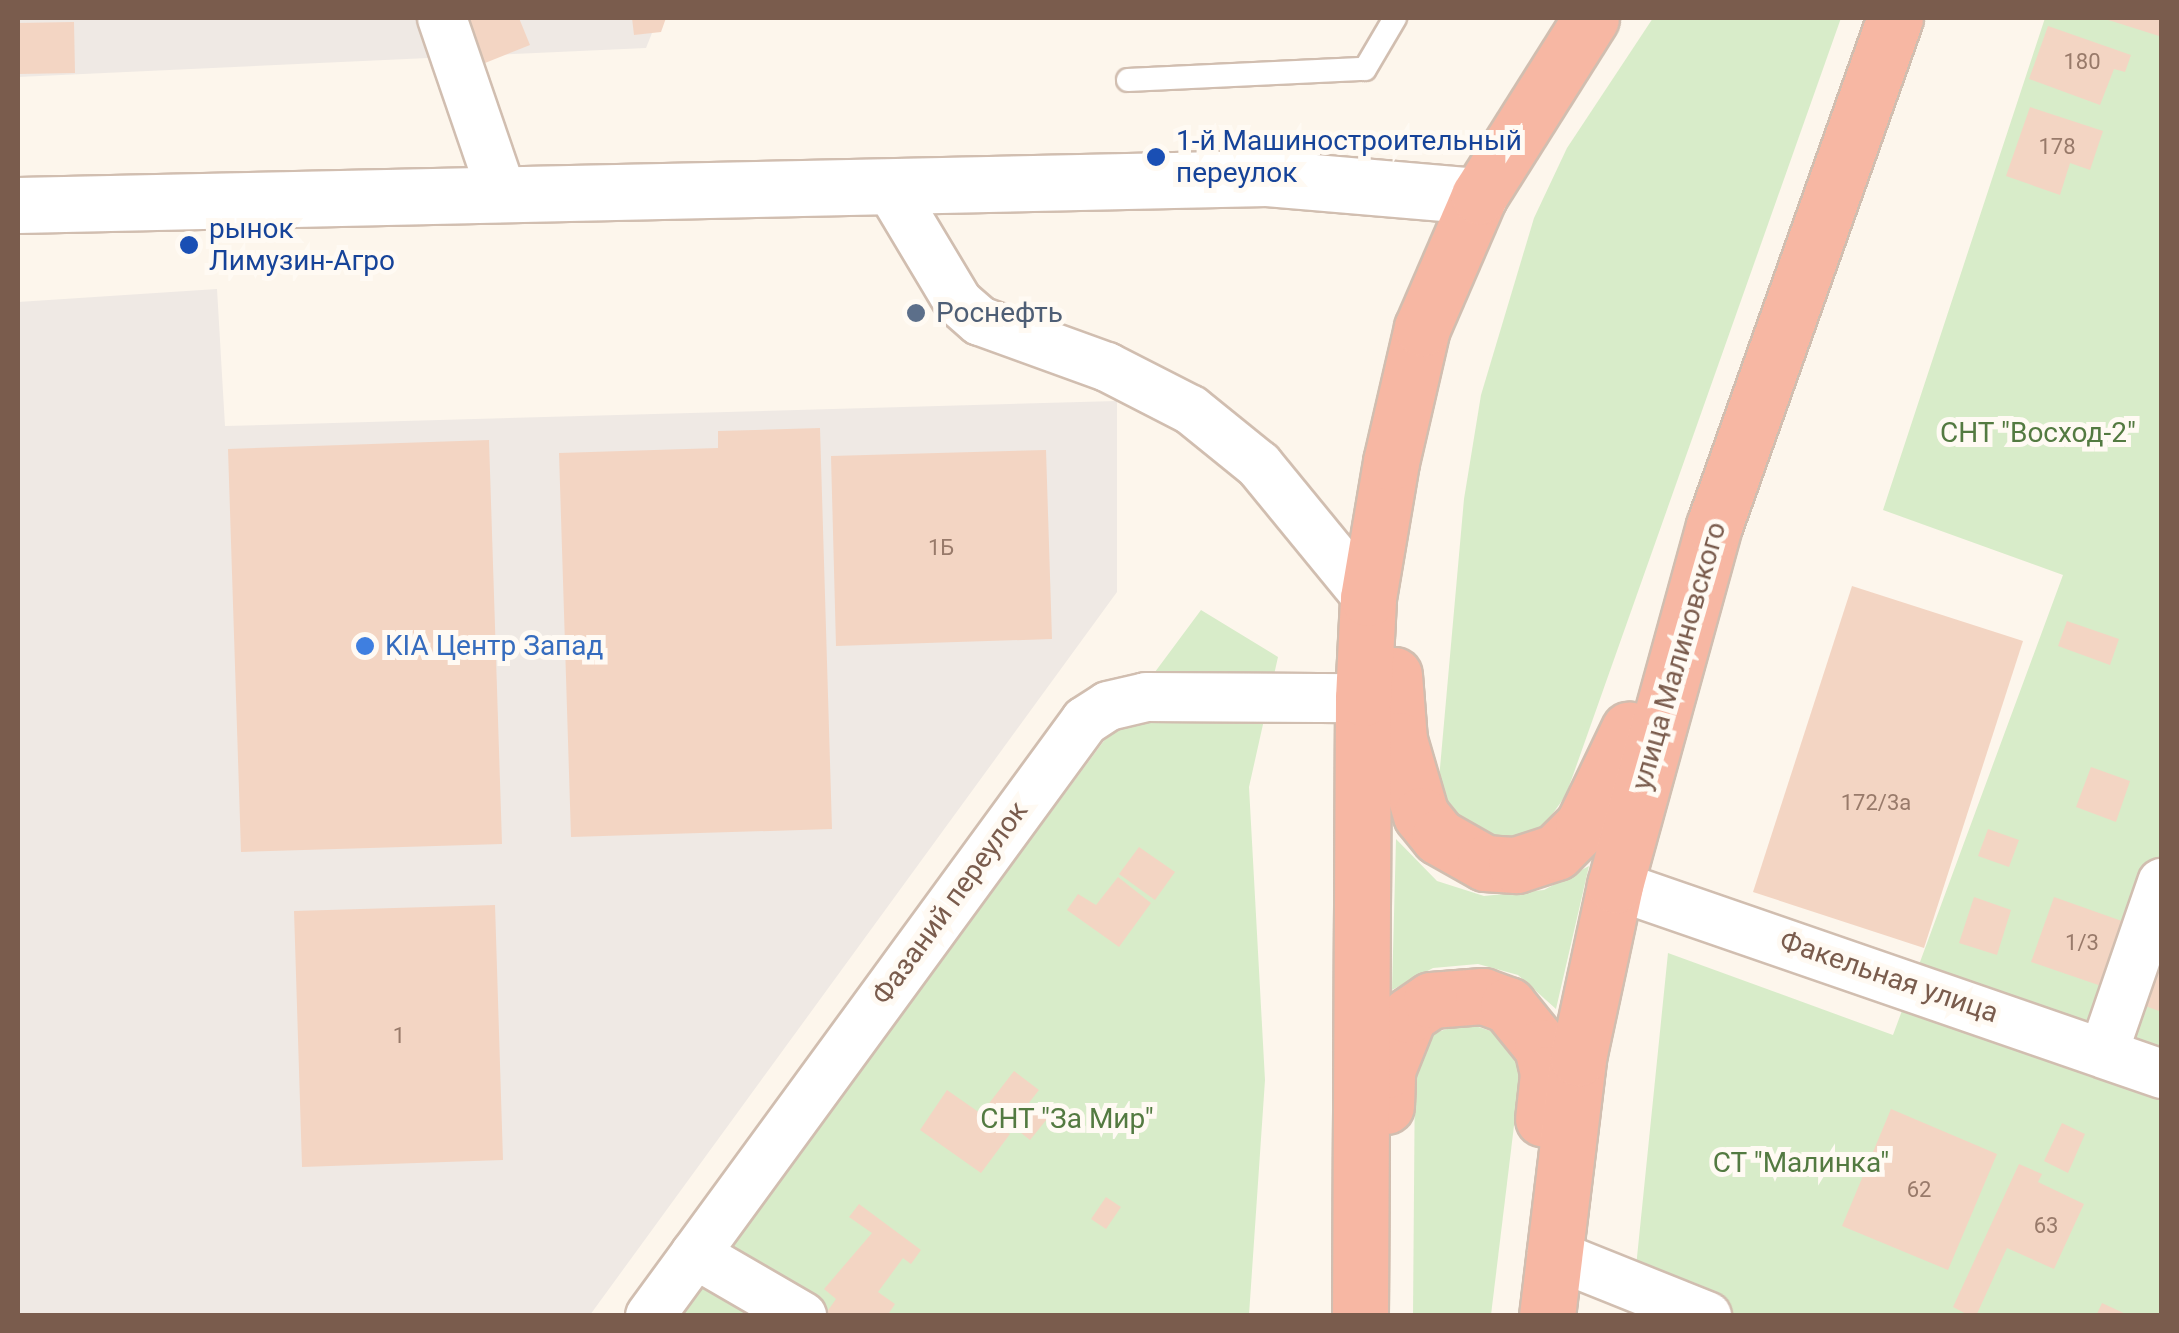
<!DOCTYPE html>
<html>
<head>
<meta charset="utf-8">
<style>
  body { margin:0 }
  #map { position:relative; width:2179px; height:1333px; overflow:hidden; background:#fdf6ec; font-family:Roboto,sans-serif }
  div>[style] { position:absolute }
  .industrial>* { inset:0; background:#efe9e4 }
  .green>* { inset:0; background:#d8ecc9 }
  .building>* { inset:0; background:#f3d5c3 }
  .roads { filter:drop-shadow(2px 0 #d1beb0) drop-shadow(-2px 0 #d1beb0) drop-shadow(0 2px #d1beb0) drop-shadow(0 -2px #d1beb0) }
  .lane>* { height:22px; margin:-11px; padding:0 11px; transform-origin:11px; border-radius:11px; background:#fff }
  .street>* { height:48px; margin:-24px; padding:0 24px; transform-origin:24px; border-radius:24px; background:#fff }
  .secondary>* { height:55px; margin:-27.5px; padding:0 27.5px; transform-origin:27.5px; border-radius:27.5px; background:#fff }
  .highway>* { height:55px; margin:-27.5px; padding:0 27.5px; transform-origin:27.5px; border-radius:27.5px; background:#f7b7a3 }
  .dots>* { width:28px; height:28px; translate:-50% -50%; box-sizing:border-box; border:5px solid #fffaf3; border-radius:50% }
  span { translate:-50% -50%; white-space:nowrap; text-align:center; line-height:1.15; -webkit-text-stroke:10px #fffaf3; paint-order:stroke }
  .number-label { font-size:22px; color:#987a6a }
  .number-label span { -webkit-text-stroke-width:0 }
  .transit-label { font-size:28px; color:#164399 }
  .left { translate:0 -50%; text-align:left }
  .service-label { font-size:28px; color:#4e5e75 }
  .park-label { font-size:28px; color:#537a41 }
  .shop-label { font-size:28px; color:#366cbe }
  .street-label { font-size:28px; color:#7a5c4d }
  .frame { position:absolute; inset:0; border:20px solid #7a5c4d; pointer-events:none }
</style>
</head>
<body>
<div id="map">
  <div class="industrial">
    <i style="clip-path:polygon(18px 18px,658px 18px,646px 48px,18px 77px)"></i>
    <i style="clip-path:polygon(217px 289px,225px 426px,1117px 401px,1117px 592px,590px 1315px,18px 1316px,18px 302px)"></i>
  </div>
  <div class="green">
    <i style="clip-path:polygon(1653px 18px,1841px 18px,1566px 795px,1544px 826px,1506px 839px,1466px 829px,1442px 798px,1439px 779px,1464px 499px,1481px 395px,1534px 218px,1567px 148px)"></i>
    <i style="clip-path:polygon(2045px 18px,2161px 18px,2161px 1315px,1631px 1316px,1668px 953px,1893px 1035px,2063px 575px,1883px 510px)"></i>
    <i style="clip-path:polygon(1201px 610px,1278px 657px,1249px 787px,1265px 1080px,1249px 1315px,677px 1316px)"></i>
    <i style="clip-path:polygon(1396px 839px,1437px 881px,1484px 896px,1544px 890px,1589px 866px,1556px 1009px,1518px 975px,1478px 964px,1433px 968px,1392px 990px)"></i>
    <i style="clip-path:polygon(1466px 1023px,1503px 1035px,1521px 1068px,1491px 1315px,1413px 1316px,1415px 1064px,1431px 1034px)"></i>
  </div>
  <div class="building">
    <i style="clip-path:polygon(461px 18px,519px 18px,530px 45px,480px 65px)"></i>
    <i style="clip-path:polygon(632px 18px,666px 18px,661px 32px,634px 35px)"></i>
    <i style="clip-path:polygon(2102px 18px,2162px 18px,2162px 27px,2159px 36px)"></i>
    <i style="clip-path:polygon(74px 22px,75px 73px,18px 74px,18px 23px)"></i>
    <i style="clip-path:polygon(2048px 26px,2131px 55px,2125px 72px,2114px 69px,2100px 105px,2029px 79px)"></i>
    <i style="clip-path:polygon(2030px 107px,2103px 131px,2090px 170px,2070px 163px,2060px 195px,2006px 176px)"></i>
    <i style="clip-path:polygon(820px 428px,832px 829px,571px 837px,559px 453px,718px 448px,718px 431px)"></i>
    <i style="clip-path:polygon(489px 440px,502px 844px,241px 852px,228px 449px)"></i>
    <i style="clip-path:polygon(1046px 450px,1052px 639px,836px 646px,831px 456px)"></i>
    <i style="clip-path:polygon(1852px 586px,2023px 641px,1924px 948px,1753px 892px)"></i>
    <i style="clip-path:polygon(2067px 621px,2119px 639px,2110px 665px,2058px 646px)"></i>
    <i style="clip-path:polygon(2091px 767px,2130px 781px,2116px 822px,2076px 807px)"></i>
    <i style="clip-path:polygon(1988px 829px,2019px 840px,2009px 867px,1978px 856px)"></i>
    <i style="clip-path:polygon(1139px 847px,1175px 872px,1155px 900px,1119px 874px)"></i>
    <i style="clip-path:polygon(1118px 877px,1151px 903px,1119px 947px,1067px 910px,1078px 894px,1096px 905px)"></i>
    <i style="clip-path:polygon(1974px 897px,2011px 910px,1997px 955px,1959px 943px)"></i>
    <i style="clip-path:polygon(2054px 897px,2133px 925px,2110px 989px,2031px 962px)"></i>
    <i style="clip-path:polygon(495px 905px,503px 1160px,302px 1167px,294px 911px)"></i>
    <i style="clip-path:polygon(2162px 928px,2162px 1012px,2134px 1002px)"></i>
    <i style="clip-path:polygon(1014px 1071px,1039px 1090px,1028px 1104px,1047px 1119px,1030px 1140px,987px 1106px)"></i>
    <i style="clip-path:polygon(947px 1090px,1010px 1134px,981px 1173px,920px 1130px)"></i>
    <i style="clip-path:polygon(1891px 1109px,1997px 1154px,1948px 1270px,1842px 1226px)"></i>
    <i style="clip-path:polygon(2062px 1123px,2085px 1134px,2068px 1173px,2044px 1161px)"></i>
    <i style="clip-path:polygon(2019px 1164px,2042px 1174px,2038px 1182px,2084px 1204px,2054px 1269px,2007px 1248px,1976px 1316px,1970px 1316px,1953px 1307px)"></i>
    <i style="clip-path:polygon(1106px 1197px,1121px 1207px,1106px 1229px,1091px 1219px)"></i>
    <i style="clip-path:polygon(859px 1204px,921px 1250px,911px 1264px,903px 1258px,878px 1292px,895px 1304px,887px 1316px,824px 1316px,836px 1299px,824px 1289px,872px 1233px,849px 1217px)"></i>
    <i style="clip-path:polygon(2102px 1303px,2130px 1316px,2096px 1316px)"></i>
  </div>
  <div class="roads">
    <div class="lane">
      <i style="left:1128px;top:80px;width:237px;rotate:-2.7deg"></i>
      <i style="left:1365px;top:69px;width:59px;rotate:-59.5deg"></i>
    </div>
    <div class="street">
      <i style="left:442px;top:18px;width:188px;rotate:71.1deg"></i>
      <i style="left:888px;top:185px;width:136px;rotate:59.1deg"></i>
      <i style="left:958px;top:302px;width:29px;rotate:41deg"></i>
      <i style="left:980px;top:321px;width:135px;rotate:19.9deg"></i>
      <i style="left:1107px;top:367px;width:94px;rotate:27.1deg"></i>
      <i style="left:1191px;top:410px;width:87px;rotate:39deg"></i>
      <i style="left:1259px;top:465px;width:172px;rotate:50.7deg"></i>
      <i style="left:1615px;top:885px;width:579px;rotate:19.06deg"></i>
      <i style="left:2104px;top:1051px;width:178px;rotate:-71deg"></i>
      <i style="left:695px;top:1254px;width:124px;rotate:30.1deg"></i>
      <i style="left:1552px;top:1254px;width:167px;rotate:21.8deg"></i>
      <i style="left:650px;top:1316px;width:737px;rotate:-53.83deg"></i>
      <i style="left:1085px;top:721px;width:27px;rotate:-33deg"></i>
      <i style="left:1108px;top:706px;width:39px;rotate:-13deg"></i>
      <i style="left:1146px;top:697px;width:217px;rotate:0.3deg"></i>
    </div>
    <div class="secondary">
      <i style="left:18px;top:205px;width:1249px;rotate:-1.24deg"></i>
      <i style="left:1267px;top:178px;width:213px;rotate:4.9deg"></i>
    </div>
    <div class="highway">
      <i style="left:1394px;top:675px;width:65px;rotate:85.6deg"></i>
      <i style="left:1399px;top:740px;width:78px;rotate:73.7deg"></i>
      <i style="left:1421px;top:815px;width:28px;rotate:51deg"></i>
      <i style="left:1439px;top:837px;width:53px;rotate:29.5deg"></i>
      <i style="left:1485px;top:863px;width:31px;rotate:4deg"></i>
      <i style="left:1516px;top:865px;width:42px;rotate:-18deg"></i>
      <i style="left:1556px;top:852px;width:38px;rotate:-45deg"></i>
      <i style="left:1583px;top:825px;width:106px;rotate:-64.4deg"></i>
      <i style="left:1386px;top:1106px;width:36px;rotate:-88deg"></i>
      <i style="left:1387px;top:1070px;width:59px;rotate:-68.2deg"></i>
      <i style="left:1409px;top:1015px;width:27px;rotate:-34deg"></i>
      <i style="left:1431px;top:1000px;width:52px;rotate:-4.4deg"></i>
      <i style="left:1483px;top:996px;width:27px;rotate:20deg"></i>
      <i style="left:1508px;top:1005px;width:54px;rotate:51deg"></i>
      <i style="left:1542px;top:1047px;width:28px;rotate:77deg"></i>
      <i style="left:1548px;top:1074px;width:45px;rotate:96.3deg"></i>
      <i style="left:1360px;top:1316px;width:618px;rotate:-89.72deg"></i>
      <i style="left:1363px;top:698px;width:100px;rotate:-87.1deg"></i>
      <i style="left:1368px;top:598px;width:138px;rotate:-80.4deg"></i>
      <i style="left:1391px;top:462px;width:138px;rotate:-77deg"></i>
      <i style="left:1422px;top:328px;width:144px;rotate:-66.6deg"></i>
      <i style="left:1479px;top:196px;width:210px;rotate:-57.8deg"></i>
      <i style="left:1547px;top:1316px;width:260px;rotate:-83.1deg"></i>
      <i style="left:1578px;top:1058px;width:177px;rotate:-77.9deg"></i>
      <i style="left:1615px;top:885px;width:372px;rotate:-74.6deg"></i>
      <i style="left:1714px;top:526px;width:539px;rotate:-70.39deg"></i>
    </div>
  </div>
  <div class="dots">
    <i style="left:1156px;top:157px;background:#1a4fb4"></i>
    <i style="left:189px;top:245px;background:#1a4fb4"></i>
    <i style="left:916px;top:313px;background:#5c6f8a"></i>
    <i style="left:365px;top:646px;background:#3f7fe0"></i>
  </div>
  <div class="number-label">
    <span style="left:2082px;top:62px">180</span>
    <span style="left:2057px;top:147px">178</span>
    <span style="left:941px;top:548px">1Б</span>
    <span style="left:1876px;top:803px">172/3а</span>
    <span style="left:2082px;top:943px">1/3</span>
    <span style="left:399px;top:1036px">1</span>
    <span style="left:1919px;top:1190px">62</span>
    <span style="left:2046px;top:1226px">63</span>
  </div>
  <div class="transit-label">
    <span class="left" style="left:1176px;top:157px">1-й Машиностроительный<br>переулок</span>
    <span class="left" style="left:209px;top:245px">рынок<br>Лимузин-Агро</span>
  </div>
  <div class="service-label">
    <span class="left" style="left:936px;top:313px">Роснефть</span>
  </div>
  <div class="park-label">
    <span style="left:2038px;top:433px">СНТ "Восход-2"</span>
    <span style="left:1067px;top:1119px">СНТ "За Мир"</span>
    <span style="left:1801px;top:1163px">СТ "Малинка"</span>
  </div>
  <div class="shop-label">
    <span class="left" style="left:385px;top:646px">KIA Центр Запад</span>
  </div>
  <div class="street-label">
    <span style="left:1679px;top:656px;rotate:-74deg">улица Малиновского</span>
    <span style="left:950px;top:903px;rotate:-54deg">Фазаний переулок</span>
    <span style="left:1889px;top:977px;rotate:19deg">Факельная улица</span>
  </div>
  <div class="frame"></div>
</div>
</body>
</html>
